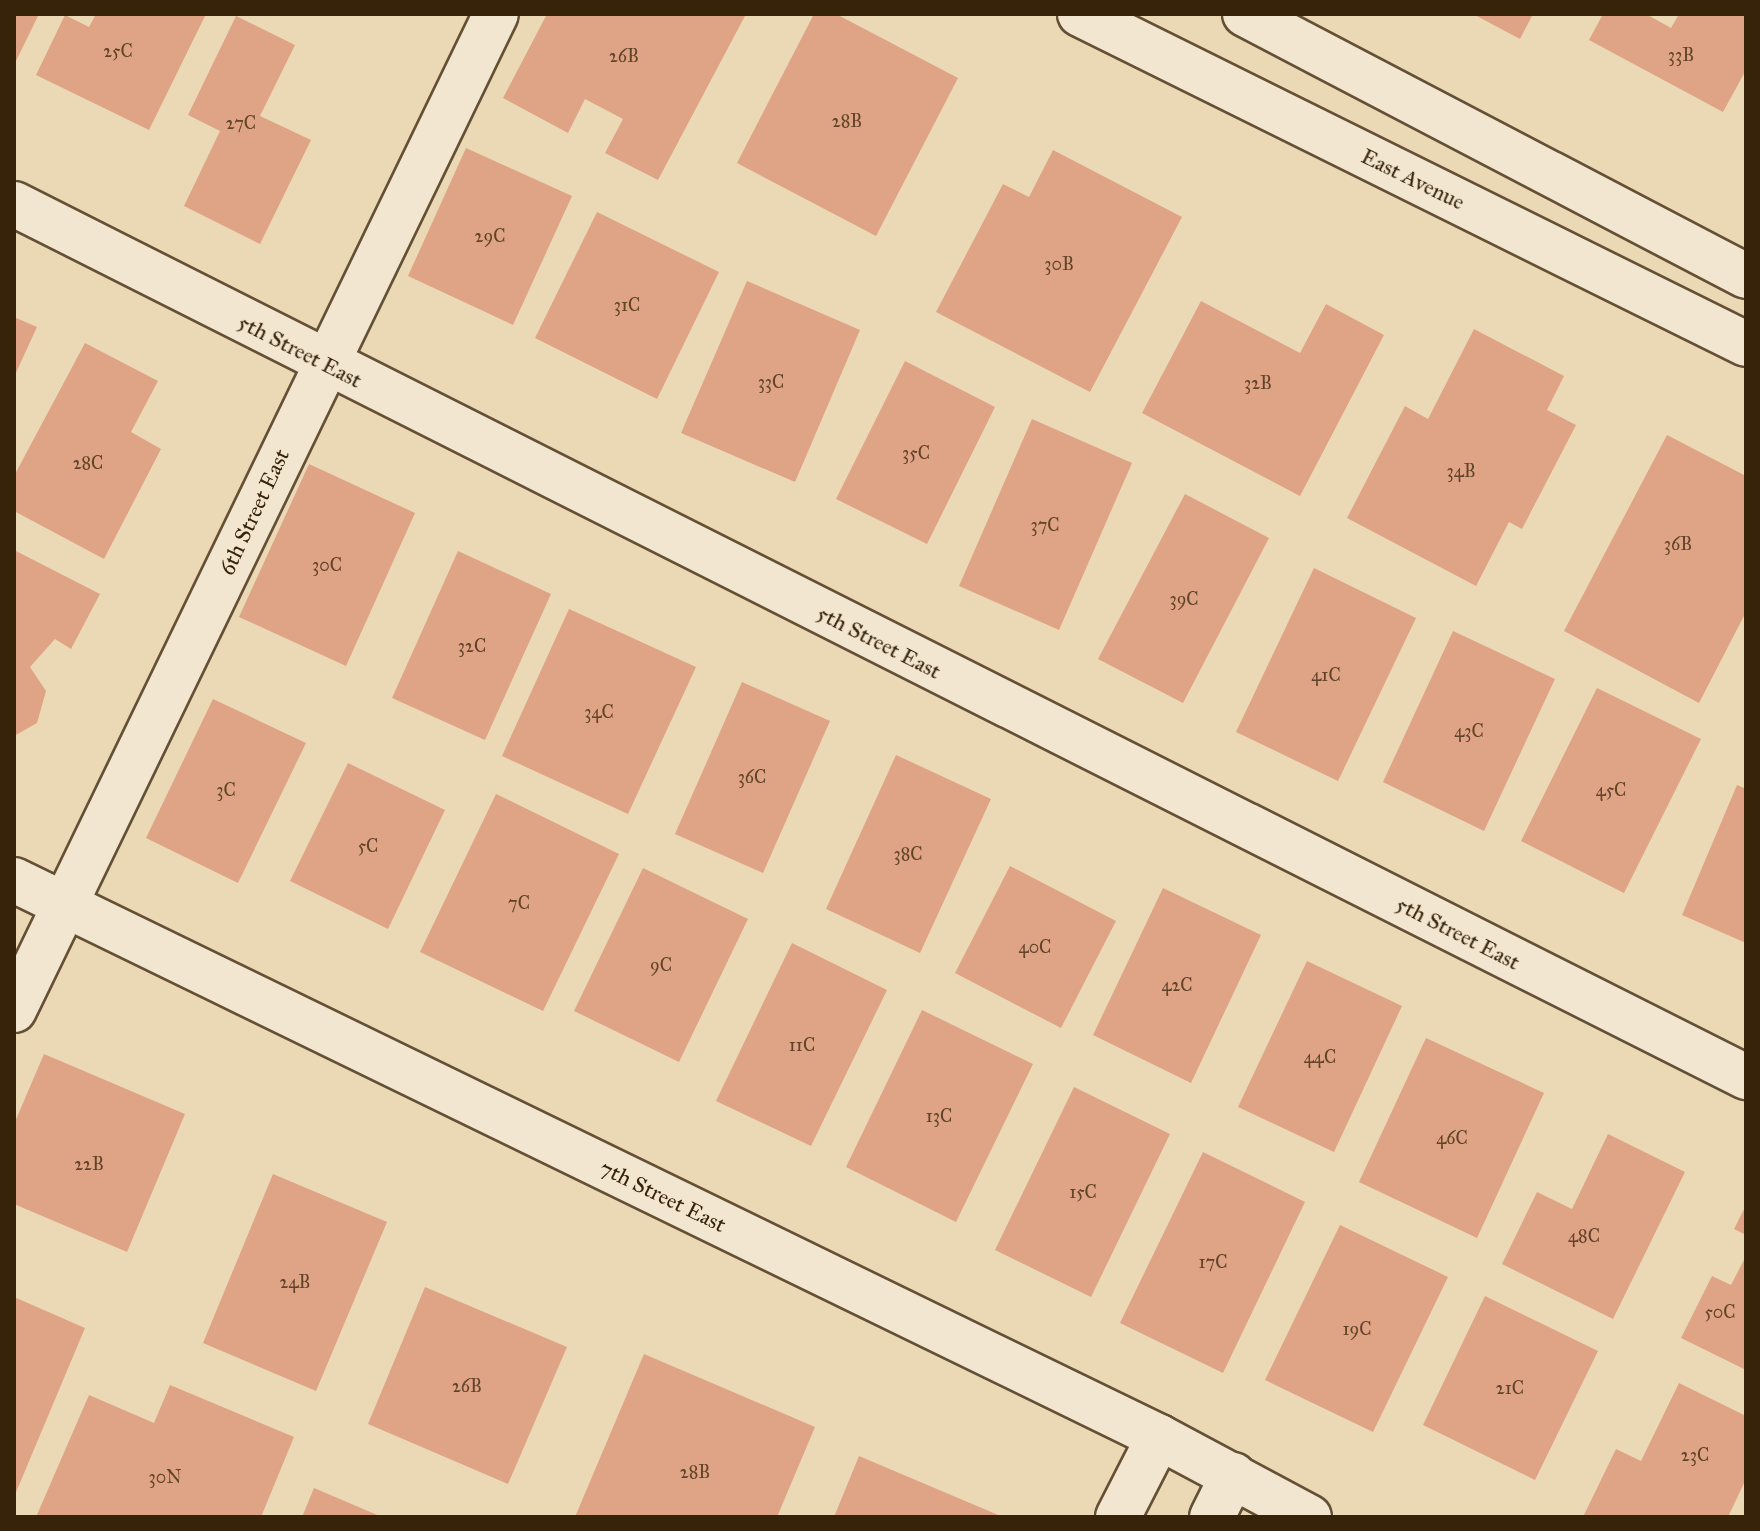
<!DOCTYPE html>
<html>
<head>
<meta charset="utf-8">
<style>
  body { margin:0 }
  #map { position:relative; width:1760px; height:1531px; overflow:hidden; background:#ebd9b6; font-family:"IM FELL Great Primer",serif }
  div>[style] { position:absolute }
  .building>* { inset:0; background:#dfa386 }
  .roads { filter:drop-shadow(2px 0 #645035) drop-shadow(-2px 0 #645035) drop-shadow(0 2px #645035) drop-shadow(0 -2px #645035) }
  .minor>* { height:44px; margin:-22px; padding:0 22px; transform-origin:22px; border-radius:22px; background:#f2e6d0 }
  span { translate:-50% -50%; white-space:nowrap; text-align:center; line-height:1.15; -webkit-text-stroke:7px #f2e6d0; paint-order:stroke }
  .number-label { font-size:18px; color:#614329 }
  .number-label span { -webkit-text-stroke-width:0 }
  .street-label { font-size:22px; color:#37230a }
  .frame { position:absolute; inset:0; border:16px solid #37230a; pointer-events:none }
</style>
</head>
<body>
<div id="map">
  <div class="building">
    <i style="clip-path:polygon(14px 14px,39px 14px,14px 65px)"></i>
    <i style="clip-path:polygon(96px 14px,206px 14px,149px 130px,36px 75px,65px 15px,89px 27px)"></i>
    <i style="clip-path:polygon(547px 14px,746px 14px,658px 180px,605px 153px,623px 119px,585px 99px,568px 133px,503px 98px)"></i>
    <i style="clip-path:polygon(814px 14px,836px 14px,958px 78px,876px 236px,737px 163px)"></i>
    <i style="clip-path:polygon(1473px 14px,1533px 14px,1520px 39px)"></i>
    <i style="clip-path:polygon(1603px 14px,1646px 14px,1671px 28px,1679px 14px,1746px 14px,1746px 70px,1723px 112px,1589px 40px)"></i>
    <i style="clip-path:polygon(236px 16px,295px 45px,260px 116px,311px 140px,260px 244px,184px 206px,220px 131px,188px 115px)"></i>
    <i style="clip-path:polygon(466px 148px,572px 196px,513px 325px,408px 276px)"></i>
    <i style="clip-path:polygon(1053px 150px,1182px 217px,1090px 392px,936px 312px,1003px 184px,1029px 197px)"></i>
    <i style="clip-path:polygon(597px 212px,719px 272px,657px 399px,535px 338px)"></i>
    <i style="clip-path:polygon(747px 281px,860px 330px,795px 482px,681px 433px)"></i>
    <i style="clip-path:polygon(1201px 301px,1300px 353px,1326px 304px,1384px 335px,1300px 496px,1142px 413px)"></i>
    <i style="clip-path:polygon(14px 317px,37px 327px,14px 377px)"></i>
    <i style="clip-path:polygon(1474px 329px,1564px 376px,1547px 410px,1576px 425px,1522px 529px,1509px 522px,1476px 586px,1347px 518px,1405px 406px,1428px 419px)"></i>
    <i style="clip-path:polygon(85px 343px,158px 381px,131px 432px,161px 449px,104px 559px,14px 511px,14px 476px)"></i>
    <i style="clip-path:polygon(905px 361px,995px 407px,927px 544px,836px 499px)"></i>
    <i style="clip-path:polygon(1032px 419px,1132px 463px,1059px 630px,959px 586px)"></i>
    <i style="clip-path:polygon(1667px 435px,1746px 476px,1746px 612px,1699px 703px,1564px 631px)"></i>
    <i style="clip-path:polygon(309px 464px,415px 513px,346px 666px,239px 617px)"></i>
    <i style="clip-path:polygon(1185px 494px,1269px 538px,1183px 703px,1098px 659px)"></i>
    <i style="clip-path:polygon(14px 550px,100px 594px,71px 649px,55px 639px,30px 667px,46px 691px,37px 723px,14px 736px)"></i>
    <i style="clip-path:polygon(458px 551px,551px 594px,485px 740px,392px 698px)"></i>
    <i style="clip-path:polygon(1314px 568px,1416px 618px,1338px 781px,1236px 732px)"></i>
    <i style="clip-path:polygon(569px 609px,696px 667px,628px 814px,502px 756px)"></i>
    <i style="clip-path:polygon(1453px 631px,1555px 679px,1484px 831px,1383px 782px)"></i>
    <i style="clip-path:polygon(742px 682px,830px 721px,763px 873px,675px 834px)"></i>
    <i style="clip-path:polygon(1597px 688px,1701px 739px,1624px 893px,1521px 841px)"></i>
    <i style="clip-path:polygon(213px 699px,306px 743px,238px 883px,146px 838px)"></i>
    <i style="clip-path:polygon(896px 755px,991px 799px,920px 953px,826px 909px)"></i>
    <i style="clip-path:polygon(348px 763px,445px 810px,388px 929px,290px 881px)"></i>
    <i style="clip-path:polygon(1737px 785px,1746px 789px,1746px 943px,1682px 915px)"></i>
    <i style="clip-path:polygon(496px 794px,619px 854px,543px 1011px,420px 952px)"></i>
    <i style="clip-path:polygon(1010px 866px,1116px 921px,1061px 1028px,955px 973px)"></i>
    <i style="clip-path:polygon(643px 868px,748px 919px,679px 1062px,574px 1011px)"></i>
    <i style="clip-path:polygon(1163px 888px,1261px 935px,1191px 1083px,1093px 1035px)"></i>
    <i style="clip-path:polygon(792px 943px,887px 990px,811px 1146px,716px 1101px)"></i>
    <i style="clip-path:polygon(1307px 961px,1402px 1006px,1334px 1152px,1238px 1107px)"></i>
    <i style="clip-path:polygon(922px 1010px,1033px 1064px,956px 1222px,846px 1167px)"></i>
    <i style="clip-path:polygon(1426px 1038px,1544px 1093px,1477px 1238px,1359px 1182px)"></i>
    <i style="clip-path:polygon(44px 1054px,185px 1114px,127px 1252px,14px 1204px,14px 1124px)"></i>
    <i style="clip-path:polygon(1074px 1087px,1170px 1134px,1091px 1297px,995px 1250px)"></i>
    <i style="clip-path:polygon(1608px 1134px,1685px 1172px,1613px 1319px,1502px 1264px,1537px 1192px,1572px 1209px)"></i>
    <i style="clip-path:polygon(1203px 1152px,1305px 1202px,1223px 1373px,1120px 1323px)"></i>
    <i style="clip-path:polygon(273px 1174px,387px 1222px,316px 1391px,203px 1343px)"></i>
    <i style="clip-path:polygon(1746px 1205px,1746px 1235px,1734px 1229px)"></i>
    <i style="clip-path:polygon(1340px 1225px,1448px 1277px,1373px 1432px,1265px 1380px)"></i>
    <i style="clip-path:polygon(1746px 1256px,1746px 1370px,1681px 1338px,1712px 1276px,1731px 1285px)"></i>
    <i style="clip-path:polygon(425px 1287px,567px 1347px,508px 1484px,368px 1424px)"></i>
    <i style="clip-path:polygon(1485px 1296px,1598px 1351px,1535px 1480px,1423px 1425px)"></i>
    <i style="clip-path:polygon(14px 1297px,85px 1328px,14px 1497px)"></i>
    <i style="clip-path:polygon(644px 1354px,815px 1427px,777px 1517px,575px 1517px)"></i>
    <i style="clip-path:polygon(1679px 1383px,1746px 1416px,1746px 1479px,1728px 1517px,1583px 1517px,1616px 1449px,1641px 1461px)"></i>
    <i style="clip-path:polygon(170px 1385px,294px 1437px,261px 1517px,36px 1517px,89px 1395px,154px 1423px)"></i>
    <i style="clip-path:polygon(859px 1456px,1003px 1517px,834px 1517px)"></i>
    <i style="clip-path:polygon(314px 1488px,382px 1517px,302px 1517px)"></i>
  </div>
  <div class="roads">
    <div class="minor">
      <i style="left:1080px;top:14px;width:743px;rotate:26.36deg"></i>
      <i style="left:1245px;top:14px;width:565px;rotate:27.61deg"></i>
      <i style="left:14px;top:204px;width:1940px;rotate:26.75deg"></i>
      <i style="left:14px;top:880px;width:1273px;rotate:25.94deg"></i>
      <i style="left:1159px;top:1437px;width:170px;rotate:28.1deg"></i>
      <i style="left:14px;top:1010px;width:1106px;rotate:-64.18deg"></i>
      <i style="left:1118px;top:1517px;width:90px;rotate:-62.9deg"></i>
      <i style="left:1212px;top:1517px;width:47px;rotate:-63.4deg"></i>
    </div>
  </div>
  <div class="number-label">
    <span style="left:118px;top:51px">25C</span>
    <span style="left:1681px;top:55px">33B</span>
    <span style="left:624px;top:56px">26B</span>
    <span style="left:847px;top:121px">28B</span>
    <span style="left:241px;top:123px">27C</span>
    <span style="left:490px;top:236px">29C</span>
    <span style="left:1059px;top:264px">30B</span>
    <span style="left:627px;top:305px">31C</span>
    <span style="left:771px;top:382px">33C</span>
    <span style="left:1258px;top:383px">32B</span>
    <span style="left:916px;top:453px">35C</span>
    <span style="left:88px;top:463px">28C</span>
    <span style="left:1461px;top:471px">34B</span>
    <span style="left:1045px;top:525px">37C</span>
    <span style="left:1678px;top:544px">36B</span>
    <span style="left:327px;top:565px">30C</span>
    <span style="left:1184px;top:599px">39C</span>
    <span style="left:472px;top:646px">32C</span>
    <span style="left:1326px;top:675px">41C</span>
    <span style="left:599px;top:712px">34C</span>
    <span style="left:1469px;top:731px">43C</span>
    <span style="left:752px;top:777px">36C</span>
    <span style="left:226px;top:790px">3C</span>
    <span style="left:1611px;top:790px">45C</span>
    <span style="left:368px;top:846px">5C</span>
    <span style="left:908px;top:854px">38C</span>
    <span style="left:519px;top:903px">7C</span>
    <span style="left:1035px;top:947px">40C</span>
    <span style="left:661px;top:965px">9C</span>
    <span style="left:1177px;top:985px">42C</span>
    <span style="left:802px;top:1045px">11C</span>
    <span style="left:1320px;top:1057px">44C</span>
    <span style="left:939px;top:1116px">13C</span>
    <span style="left:1452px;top:1138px">46C</span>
    <span style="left:89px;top:1164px">22B</span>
    <span style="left:1083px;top:1192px">15C</span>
    <span style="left:1584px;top:1236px">48C</span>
    <span style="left:1213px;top:1262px">17C</span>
    <span style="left:295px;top:1282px">24B</span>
    <span style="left:1720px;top:1312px">50C</span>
    <span style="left:1357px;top:1329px">19C</span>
    <span style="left:467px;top:1386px">26B</span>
    <span style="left:1510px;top:1388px">21C</span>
    <span style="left:1695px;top:1455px">23C</span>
    <span style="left:695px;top:1472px">28B</span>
    <span style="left:165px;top:1477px">30N</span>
  </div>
  <div class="street-label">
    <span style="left:1413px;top:179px;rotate:26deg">East Avenue</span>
    <span style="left:300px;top:351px;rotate:27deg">5th Street East</span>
    <span style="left:254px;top:512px;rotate:-65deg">6th Street East</span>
    <span style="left:879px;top:642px;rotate:27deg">5th Street East</span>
    <span style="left:1458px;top:933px;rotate:27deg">5th Street East</span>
    <span style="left:663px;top:1196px;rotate:26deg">7th Street East</span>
  </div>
  <div class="frame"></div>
</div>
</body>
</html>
